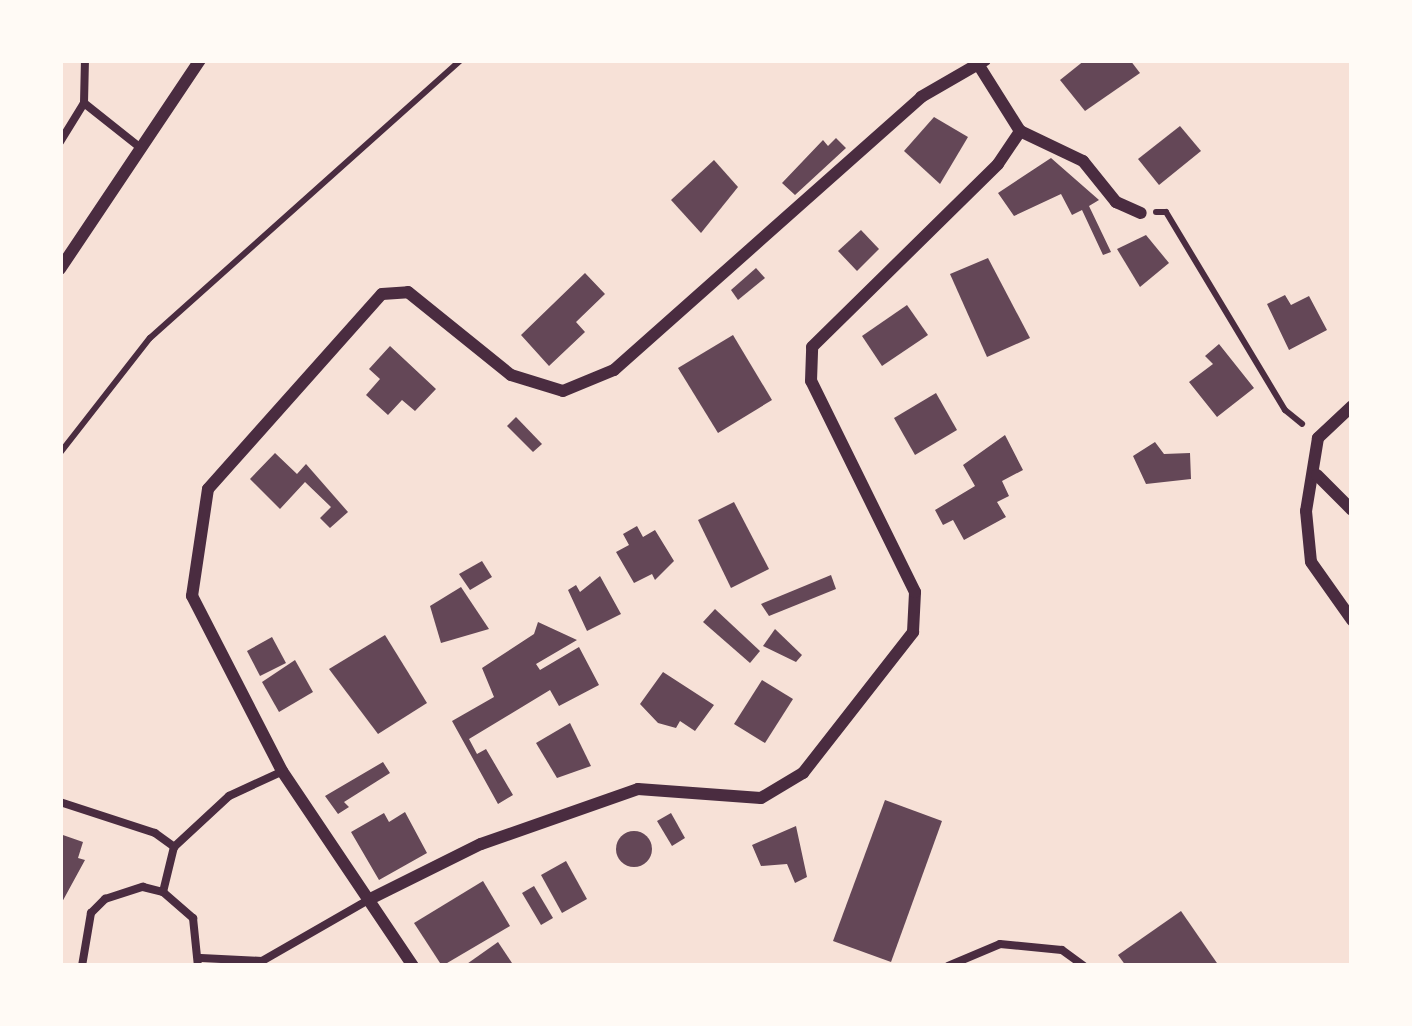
<!DOCTYPE html>
<html>
<head>
<meta charset="utf-8">
<style>
  body { margin:0 }
  #map { position:relative; width:1412px; height:1026px; overflow:hidden; background:#f7e1d7; font-family:"Varela Round",sans-serif }
  div>[style] { position:absolute }
  .building>* { inset:0; background:#644757 }
  .round { border-radius:50% }
  .path>* { height:6px; margin:-3px; padding:0 3px; transform-origin:3px; border-radius:3px; background:#4a2c40 }
  .service>* { height:8px; margin:-4px; padding:0 4px; transform-origin:4px; border-radius:4px; background:#4a2c40 }
  .minor>* { height:12px; margin:-6px; padding:0 6px; transform-origin:6px; border-radius:6px; background:#4a2c40 }
  span { translate:-50% -50%; white-space:nowrap; text-align:center; line-height:1.15; -webkit-text-stroke:10px #fffaf5; paint-order:stroke }
  .frame { position:absolute; inset:0; border:63px solid #fffaf5; pointer-events:none }
</style>
</head>
<body>
<div id="map">
  <div class="building">
    <i style="clip-path:polygon(1085px 60px,1130px 60px,1140px 73px,1085px 111px,1060px 80px)"></i>
    <i style="clip-path:polygon(934px 117px,968px 137px,940px 184px,904px 151px)"></i>
    <i style="clip-path:polygon(1180px 126px,1201px 151px,1159px 185px,1138px 159px)"></i>
    <i style="clip-path:polygon(836px 138px,846px 148px,795px 195px,782px 183px,823px 140px,828px 146px)"></i>
    <i style="clip-path:polygon(1051px 158px,1099px 200px,1089px 206px,1111px 252px,1103px 255px,1082px 210px,1072px 215px,1061px 194px,1014px 216px,998px 193px)"></i>
    <i style="clip-path:polygon(714px 160px,738px 187px,701px 233px,671px 200px)"></i>
    <i style="clip-path:polygon(861px 230px,879px 249px,857px 271px,838px 251px)"></i>
    <i style="clip-path:polygon(1146px 235px,1169px 263px,1140px 287px,1117px 249px)"></i>
    <i style="clip-path:polygon(988px 258px,1030px 338px,987px 357px,950px 274px)"></i>
    <i style="clip-path:polygon(756px 268px,765px 278px,738px 300px,731px 290px)"></i>
    <i style="clip-path:polygon(585px 273px,605px 294px,576px 322px,585px 332px,549px 366px,521px 335px)"></i>
    <i style="clip-path:polygon(1285px 295px,1291px 305px,1309px 296px,1327px 330px,1289px 350px,1267px 304px)"></i>
    <i style="clip-path:polygon(907px 305px,928px 335px,882px 366px,862px 336px)"></i>
    <i style="clip-path:polygon(733px 335px,772px 400px,718px 433px,678px 368px)"></i>
    <i style="clip-path:polygon(1219px 344px,1254px 388px,1217px 417px,1189px 382px,1213px 364px,1205px 356px)"></i>
    <i style="clip-path:polygon(390px 346px,436px 389px,415px 411px,402px 400px,388px 415px,366px 395px,380px 379px,369px 369px)"></i>
    <i style="clip-path:polygon(936px 393px,957px 430px,915px 455px,894px 418px)"></i>
    <i style="clip-path:polygon(516px 417px,542px 444px,533px 452px,507px 426px)"></i>
    <i style="clip-path:polygon(1005px 435px,1023px 470px,1002px 481px,1009px 496px,997px 502px,1006px 517px,964px 540px,953px 520px,943px 525px,935px 510px,975px 486px,963px 465px)"></i>
    <i style="clip-path:polygon(1155px 442px,1164px 454px,1190px 453px,1191px 479px,1146px 484px,1133px 456px)"></i>
    <i style="clip-path:polygon(275px 453px,297px 474px,306px 464px,348px 512px,330px 528px,320px 518px,331px 507px,305px 482px,280px 509px,250px 479px)"></i>
    <i style="clip-path:polygon(734px 502px,769px 569px,731px 588px,698px 520px)"></i>
    <i style="clip-path:polygon(637px 526px,643px 537px,655px 530px,674px 561px,655px 580px,652px 574px,634px 583px,616px 552px,629px 545px,623px 534px)"></i>
    <i style="clip-path:polygon(482px 561px,492px 577px,470px 590px,459px 574px)"></i>
    <i style="clip-path:polygon(831px 575px,836px 589px,769px 616px,761px 604px)"></i>
    <i style="clip-path:polygon(600px 576px,621px 614px,587px 631px,568px 590px,576px 585px,580px 592px)"></i>
    <i style="clip-path:polygon(461px 587px,489px 629px,441px 643px,430px 606px)"></i>
    <i style="clip-path:polygon(715px 609px,760px 651px,750px 663px,703px 622px)"></i>
    <i style="clip-path:polygon(538px 622px,577px 640px,536px 664px,540px 670px,579px 647px,599px 685px,559px 706px,550px 690px,469px 739px,477px 754px,486px 749px,513px 795px,498px 804px,452px 721px,494px 697px,482px 668px,534px 634px)"></i>
    <i style="clip-path:polygon(775px 629px,802px 655px,796px 662px,763px 646px)"></i>
    <i style="clip-path:polygon(385px 635px,427px 703px,378px 734px,329px 669px)"></i>
    <i style="clip-path:polygon(272px 637px,286px 663px,260px 676px,247px 651px)"></i>
    <i style="clip-path:polygon(295px 660px,313px 692px,279px 712px,262px 682px)"></i>
    <i style="clip-path:polygon(663px 672px,714px 705px,695px 731px,680px 721px,676px 728px,658px 723px,640px 704px)"></i>
    <i style="clip-path:polygon(762px 680px,793px 699px,765px 743px,734px 724px)"></i>
    <i style="clip-path:polygon(570px 723px,591px 766px,557px 778px,536px 743px)"></i>
    <i style="clip-path:polygon(383px 762px,390px 773px,344px 802px,349px 807px,338px 814px,325px 796px)"></i>
    <i style="clip-path:polygon(885px 800px,942px 821px,891px 962px,833px 941px)"></i>
    <i style="clip-path:polygon(405px 812px,427px 853px,379px 880px,351px 832px,384px 813px,389px 822px)"></i>
    <i style="clip-path:polygon(671px 813px,685px 838px,672px 846px,657px 821px)"></i>
    <i style="clip-path:polygon(796px 826px,807px 877px,795px 883px,787px 864px,761px 866px,752px 845px)"></i>
    <i class="round" style="left:616px;top:831px;width:36px;height:36px"></i>
    <i style="clip-path:polygon(60px 834px,83px 842px,78px 858px,85px 860px,61px 904px)"></i>
    <i style="clip-path:polygon(566px 861px,587px 899px,562px 913px,541px 875px)"></i>
    <i style="clip-path:polygon(483px 881px,510px 926px,442px 966px,414px 923px)"></i>
    <i style="clip-path:polygon(534px 886px,553px 918px,541px 925px,522px 893px)"></i>
    <i style="clip-path:polygon(1181px 911px,1219px 966px,1126px 966px,1118px 955px)"></i>
    <i style="clip-path:polygon(498px 942px,514px 966px,464px 966px)"></i>
  </div>
  <div class="path">
    <i style="left:1156px;top:212px;width:10px"></i>
    <i style="left:1166px;top:212px;width:231px;rotate:59deg"></i>
    <i style="left:1285px;top:410px;width:22px;rotate:39deg"></i>
    <i style="left:60px;top:453px;width:146px;rotate:-52deg"></i>
    <i style="left:150px;top:338px;width:417px;rotate:-41.8deg"></i>
  </div>
  <div class="service">
    <i style="left:84px;top:103px;width:69px;rotate:38.5deg"></i>
    <i style="left:60px;top:142px;width:46px;rotate:-58.4deg"></i>
    <i style="left:84px;top:103px;width:43px;rotate:-88.7deg"></i>
    <i style="left:60px;top:802px;width:100px;rotate:18.1deg"></i>
    <i style="left:155px;top:833px;width:24px;rotate:36deg"></i>
    <i style="left:163px;top:892px;width:46px;rotate:-76.3deg"></i>
    <i style="left:174px;top:847px;width:75px;rotate:-42.8deg"></i>
    <i style="left:229px;top:796px;width:57px;rotate:-24.8deg"></i>
    <i style="left:201px;top:958px;width:61px;rotate:2.8deg"></i>
    <i style="left:262px;top:961px;width:122px;rotate:-29.9deg"></i>
    <i style="left:82px;top:966px;width:54px;rotate:-80.4deg"></i>
    <i style="left:91px;top:913px;width:20px;rotate:-45deg"></i>
    <i style="left:105px;top:899px;width:40px;rotate:-18deg"></i>
    <i style="left:143px;top:887px;width:21px;rotate:14deg"></i>
    <i style="left:163px;top:892px;width:40px;rotate:41deg"></i>
    <i style="left:193px;top:918px;width:48px;rotate:84.1deg"></i>
    <i style="left:948px;top:966px;width:56px;rotate:-22.9deg"></i>
    <i style="left:1000px;top:944px;width:62px;rotate:5.5deg"></i>
    <i style="left:1062px;top:950px;width:27px;rotate:36deg"></i>
  </div>
  <div class="minor">
    <i style="left:1020px;top:131px;width:70px;rotate:25.5deg"></i>
    <i style="left:1083px;top:161px;width:53px;rotate:51.2deg"></i>
    <i style="left:1116px;top:202px;width:27px;rotate:24deg"></i>
    <i style="left:60px;top:269px;width:252px;rotate:-56.2deg"></i>
    <i style="left:1352px;top:406px;width:47px;rotate:136.7deg"></i>
    <i style="left:1318px;top:438px;width:74px;rotate:99.3deg"></i>
    <i style="left:1306px;top:511px;width:51px;rotate:84.4deg"></i>
    <i style="left:1311px;top:562px;width:71px;rotate:54.7deg"></i>
    <i style="left:1317px;top:475px;width:49px;rotate:45deg"></i>
    <i style="left:368px;top:900px;width:126px;rotate:-26.4deg"></i>
    <i style="left:481px;top:844px;width:166px;rotate:-19.3deg"></i>
    <i style="left:638px;top:789px;width:123px;rotate:4.2deg"></i>
    <i style="left:761px;top:798px;width:49px;rotate:-30.8deg"></i>
    <i style="left:803px;top:773px;width:179px;rotate:-52deg"></i>
    <i style="left:913px;top:632px;width:40px;rotate:-87.1deg"></i>
    <i style="left:915px;top:592px;width:235px;rotate:-116.2deg"></i>
    <i style="left:811px;top:381px;width:34px;rotate:-88deg"></i>
    <i style="left:812px;top:347px;width:261px;rotate:-44.5deg"></i>
    <i style="left:998px;top:164px;width:40px;rotate:-56deg"></i>
    <i style="left:1020px;top:131px;width:79px;rotate:-122.1deg"></i>
    <i style="left:413px;top:966px;width:235px;rotate:-123.9deg"></i>
    <i style="left:282px;top:771px;width:197px;rotate:-117.2deg"></i>
    <i style="left:192px;top:596px;width:108px;rotate:-81.5deg"></i>
    <i style="left:208px;top:489px;width:261px;rotate:-48.3deg"></i>
    <i style="left:382px;top:294px;width:26px;rotate:-4deg"></i>
    <i style="left:408px;top:292px;width:132px;rotate:38.9deg"></i>
    <i style="left:511px;top:375px;width:54px;rotate:17.1deg"></i>
    <i style="left:563px;top:391px;width:55px;rotate:-22.4deg"></i>
    <i style="left:614px;top:370px;width:411px;rotate:-41.6deg"></i>
    <i style="left:921px;top:97px;width:74px;rotate:-30deg"></i>
  </div>
  <div class="frame"></div>
</div>
</body>
</html>
